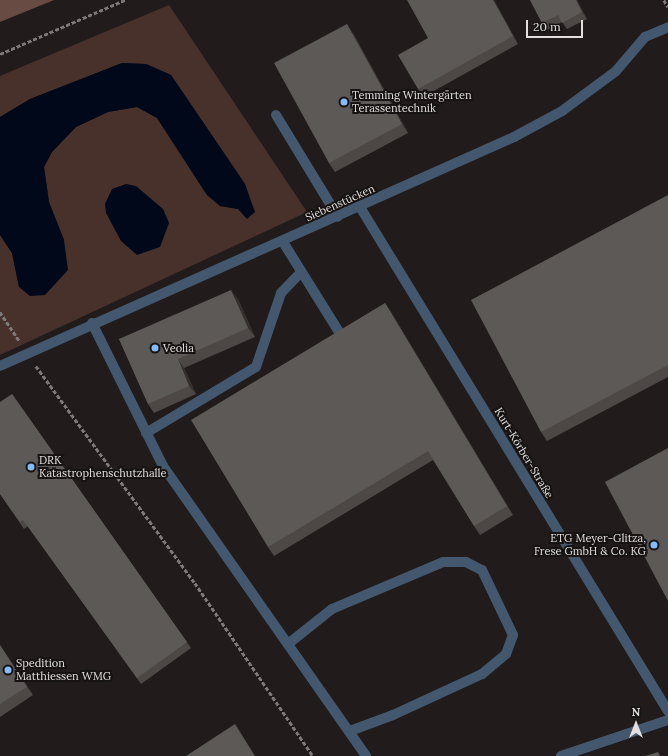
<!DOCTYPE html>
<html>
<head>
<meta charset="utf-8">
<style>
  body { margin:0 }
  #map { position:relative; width:668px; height:756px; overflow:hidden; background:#211c1b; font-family:Lora,serif }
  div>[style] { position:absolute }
  .green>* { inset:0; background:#48312a }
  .forest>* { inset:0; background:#684b42 }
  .water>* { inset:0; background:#000819 }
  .path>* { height:2.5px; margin-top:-1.25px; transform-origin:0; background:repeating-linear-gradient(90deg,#7e7a79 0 4px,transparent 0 6px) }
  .service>* { height:10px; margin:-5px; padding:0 5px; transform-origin:5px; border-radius:5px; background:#43586f }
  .minor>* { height:10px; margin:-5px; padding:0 5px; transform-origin:5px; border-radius:5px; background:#43586f }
  .wall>* { inset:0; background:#4d4846 }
  .shaded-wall>* { inset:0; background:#35302e }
  .building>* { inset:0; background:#5d5957 }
  .dots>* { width:11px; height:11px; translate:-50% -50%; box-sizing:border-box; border:2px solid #171312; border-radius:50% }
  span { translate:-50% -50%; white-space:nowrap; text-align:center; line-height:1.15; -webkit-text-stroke:4px #171312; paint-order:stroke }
  .poi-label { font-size:11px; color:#e2dfde }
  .left { translate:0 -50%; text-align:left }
  .right { translate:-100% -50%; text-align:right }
  .street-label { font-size:11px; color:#e2dfde }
  .north { position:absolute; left:616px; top:704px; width:40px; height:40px; -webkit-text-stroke:3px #171312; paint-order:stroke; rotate:0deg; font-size:11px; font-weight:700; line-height:16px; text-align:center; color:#e2dfde }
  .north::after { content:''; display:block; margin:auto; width:14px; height:18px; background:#e2dfde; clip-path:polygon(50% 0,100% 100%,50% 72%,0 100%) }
  .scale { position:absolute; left:526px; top:20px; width:57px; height:18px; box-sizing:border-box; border:2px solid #e2dfde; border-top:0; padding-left:5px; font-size:12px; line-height:14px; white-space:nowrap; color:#e2dfde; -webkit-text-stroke:3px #171312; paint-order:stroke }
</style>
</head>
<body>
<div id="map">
  <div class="green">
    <i style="clip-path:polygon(169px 5px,307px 212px,0 355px,0 235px,12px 253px,19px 287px,64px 240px,49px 202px,44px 167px,52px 152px,76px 127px,108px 112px,137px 107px,157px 118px,207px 195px,220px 206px,238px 209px,250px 202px,245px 184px,171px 75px,146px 64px,122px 63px,30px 99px,0 117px,0 76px)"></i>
  </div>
  <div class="forest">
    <i style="clip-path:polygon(0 0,54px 0,0 22px)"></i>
  </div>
  <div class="water">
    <i style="clip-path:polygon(122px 63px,146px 64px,171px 75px,245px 184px,255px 212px,247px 219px,238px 209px,220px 206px,207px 195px,157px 118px,137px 107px,108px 112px,76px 127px,52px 152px,44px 167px,49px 202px,64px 240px,68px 270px,45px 295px,30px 296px,19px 287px,12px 253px,0 235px,0 117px,30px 99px)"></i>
    <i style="clip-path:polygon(126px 184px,136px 186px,163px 209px,169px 223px,160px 247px,137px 255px,121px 241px,106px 213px,105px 204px,112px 189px)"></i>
  </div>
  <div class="path">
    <i style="left:664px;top:0;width:8px;rotate:60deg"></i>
    <i style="left:0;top:54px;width:136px;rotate:-23.4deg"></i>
    <i style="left:0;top:312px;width:36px;rotate:56deg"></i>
    <i style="left:36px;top:366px;width:269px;rotate:53.8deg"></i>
    <i style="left:195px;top:583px;width:209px;rotate:55.7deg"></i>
  </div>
  <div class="service">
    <i style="left:276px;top:115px;width:119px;rotate:58.7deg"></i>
    <i style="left:283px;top:242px;width:106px;rotate:58.1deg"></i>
    <i style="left:92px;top:323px;width:160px;rotate:63.6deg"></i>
    <i style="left:163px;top:466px;width:354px;rotate:55deg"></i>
    <i style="left:146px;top:433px;width:128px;rotate:-31deg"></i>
    <i style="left:256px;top:367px;width:78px;rotate:-71.3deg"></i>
    <i style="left:281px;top:293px;width:29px;rotate:-46deg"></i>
    <i style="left:288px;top:644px;width:56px;rotate:-38.5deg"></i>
    <i style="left:332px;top:609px;width:121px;rotate:-22.9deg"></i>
    <i style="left:443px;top:562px;width:23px"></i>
    <i style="left:466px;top:562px;width:18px;rotate:27deg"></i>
    <i style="left:482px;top:570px;width:72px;rotate:64.5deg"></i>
    <i style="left:513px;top:635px;width:20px;rotate:110deg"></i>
    <i style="left:506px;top:654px;width:31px;rotate:140deg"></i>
    <i style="left:482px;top:674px;width:98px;rotate:155.3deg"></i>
    <i style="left:393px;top:715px;width:46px;rotate:159.6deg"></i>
  </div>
  <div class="minor">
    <i style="left:360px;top:207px;width:591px;rotate:58.57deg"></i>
    <i style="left:0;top:366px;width:563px;rotate:-24.01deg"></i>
    <i style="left:514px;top:137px;width:55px;rotate:-28.4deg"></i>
    <i style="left:562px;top:111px;width:67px;rotate:-36.5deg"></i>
    <i style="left:616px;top:71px;width:45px;rotate:-49.5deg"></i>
    <i style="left:645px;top:37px;width:25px;rotate:-23deg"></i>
    <i style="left:561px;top:756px;width:113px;rotate:-18.6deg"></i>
  </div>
  <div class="wall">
    <i style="clip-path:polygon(494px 0,518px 44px,423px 97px,418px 89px)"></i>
    <i style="clip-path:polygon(530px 0,577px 0,587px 19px,567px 29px,562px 22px,547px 30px,542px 23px)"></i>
    <i style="clip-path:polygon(353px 33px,408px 133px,335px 172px,329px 163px)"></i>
    <i style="clip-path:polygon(668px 195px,668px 377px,547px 441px,541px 432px)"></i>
    <i style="clip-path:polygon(238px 299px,255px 337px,184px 368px,196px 394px,154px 413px,148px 404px,119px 339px)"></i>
    <i style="clip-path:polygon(385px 303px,391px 312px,513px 515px,480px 535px,474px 526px,433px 460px,274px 556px,268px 547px)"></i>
    <i style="clip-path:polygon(12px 394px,191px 648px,141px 684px,28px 526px,24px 529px,0 494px)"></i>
    <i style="clip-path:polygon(0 645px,33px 695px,0 717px)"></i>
  </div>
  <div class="shaded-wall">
    <i style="clip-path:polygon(493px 0,494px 0,518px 44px,513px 36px)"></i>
    <i style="clip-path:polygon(576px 0,577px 0,587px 19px,582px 12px)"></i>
    <i style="clip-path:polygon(347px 24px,353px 33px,408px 133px,402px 124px)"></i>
    <i style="clip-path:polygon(231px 290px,238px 299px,255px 337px,248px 328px)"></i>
    <i style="clip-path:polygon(385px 303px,391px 312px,513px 515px,507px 506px)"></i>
    <i style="clip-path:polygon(178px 359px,184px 368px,196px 394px,189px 386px)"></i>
    <i style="clip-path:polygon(0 645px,33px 695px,27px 687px)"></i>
  </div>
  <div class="building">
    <i style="clip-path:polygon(407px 0,493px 0,513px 36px,418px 89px,398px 55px,428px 38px)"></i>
    <i style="clip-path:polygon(530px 0,576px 0,582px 12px,562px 23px,558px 15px,542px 23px)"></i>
    <i style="clip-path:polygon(347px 24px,402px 124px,329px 163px,274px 63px)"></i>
    <i style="clip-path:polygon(668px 195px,668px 365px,541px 432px,471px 300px)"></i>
    <i style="clip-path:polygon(231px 290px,248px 328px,178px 359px,189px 386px,148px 404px,119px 339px)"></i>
    <i style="clip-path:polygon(385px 303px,507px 506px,474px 526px,428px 451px,268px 547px,191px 420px)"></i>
    <i style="clip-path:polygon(12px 394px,187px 642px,137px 678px,23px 520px,20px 522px,0 494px,0 402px)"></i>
    <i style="clip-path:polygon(668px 448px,668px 601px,605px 482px)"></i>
    <i style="clip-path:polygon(0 645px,27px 687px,0 704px)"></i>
    <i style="clip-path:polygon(235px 724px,255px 756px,186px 756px)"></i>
    <i style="clip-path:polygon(658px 752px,660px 756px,645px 756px)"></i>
  </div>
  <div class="dots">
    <i style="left:344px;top:102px;background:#84bcfb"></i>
    <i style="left:155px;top:348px;background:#84bcfb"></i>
    <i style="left:31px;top:467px;background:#84bcfb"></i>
    <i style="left:654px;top:545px;background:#84bcfb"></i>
    <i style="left:8px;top:670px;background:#84bcfb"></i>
  </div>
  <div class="poi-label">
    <span class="left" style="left:352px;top:102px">Temming Wintergärten<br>Terassentechnik</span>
    <span class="left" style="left:163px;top:348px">Veolia</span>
    <span class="left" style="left:39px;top:467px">DRK<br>Katastrophenschutzhalle</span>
    <span class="right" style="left:646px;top:545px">ETG Meyer-Glitza,<br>Frese GmbH &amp; Co. KG</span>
    <span class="left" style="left:16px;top:670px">Spedition<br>Matthiessen WMG</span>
  </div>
  <div class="street-label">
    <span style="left:340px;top:203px;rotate:-24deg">Siebenstücken</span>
    <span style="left:524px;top:453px;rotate:59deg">Kurt-Körber-Straße</span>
  </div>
  <div class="north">N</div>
  <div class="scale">20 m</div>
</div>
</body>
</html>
